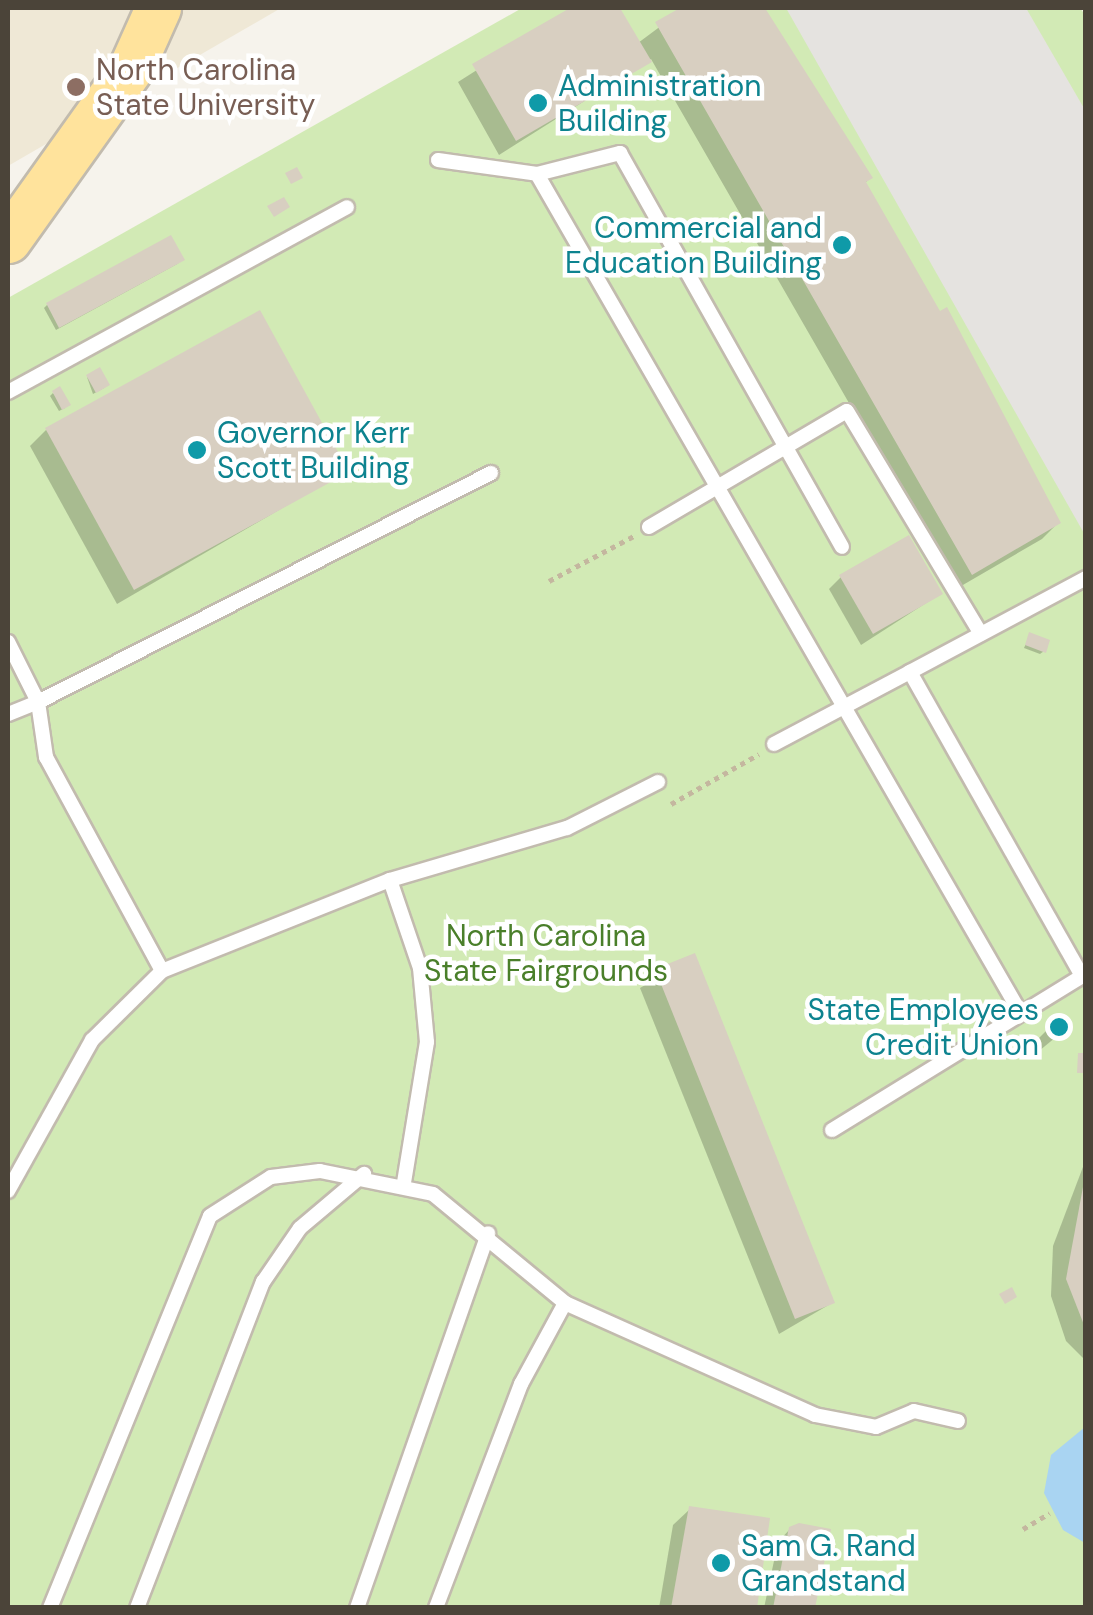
<!DOCTYPE html>
<html>
<head>
<meta charset="utf-8">
<style>
  body { margin:0 }
  #map { position:relative; width:1093px; height:1615px; overflow:hidden; background:#f6f3ec; font-family:"DM Sans",sans-serif }
  div>[style] { position:absolute }
  .education>* { inset:0; background:#efe8d6 }
  .green>* { inset:0; background:#d2eab5 }
  .parking>* { inset:0; background:#e5e3e0 }
  .water>* { inset:0; background:#a9d4f2 }
  .shadow>* { inset:0; background:#0003 }
  .building>* { inset:0; background:#d8cfc1 }
  .path>* { height:5px; margin-top:-2.5px; transform-origin:0; background:repeating-linear-gradient(90deg,#c4b79f 0 5px,transparent 0 10px) }
  .roads { filter:drop-shadow(2px 0 #c2bbae) drop-shadow(-2px 0 #c2bbae) drop-shadow(0 2px #c2bbae) drop-shadow(0 -2px #c2bbae) }
  .service>* { height:14px; margin:-7px; padding:0 7px; transform-origin:7px; border-radius:7px; background:#fff }
  .primary>* { height:45px; margin:-22.5px; padding:0 22.5px; transform-origin:22.5px; border-radius:22.5px; background:#ffe39c }
  .dots>* { width:28px; height:28px; translate:-50% -50%; box-sizing:border-box; border:5px solid #fff; border-radius:50% }
  span { translate:-50% -50%; white-space:nowrap; text-align:center; line-height:1.15; -webkit-text-stroke:9px #fff; paint-order:stroke }
  .education-label { font-size:30px; color:#785e54 }
  .left { translate:0 -50%; text-align:left }
  .culture-label { font-size:30px; color:#0d838f }
  .right { translate:-100% -50%; text-align:right }
  .park-label { font-size:30px; color:#4a7f2a }
  .frame { position:absolute; inset:0; border:10px solid #4b4439; pointer-events:none }
</style>
</head>
<body>
<div id="map">
  <div class="education">
    <i style="clip-path:polygon(8px 8px,281px 8px,8px 166px)"></i>
  </div>
  <div class="green">
    <i style="clip-path:polygon(522px 8px,1080px 8px,1086px 16px,1085px 1607px,8px 1607px,8px 298px)"></i>
  </div>
  <div class="parking">
    <i style="clip-path:polygon(786px 8px,1026px 8px,1085px 110px,1085px 535px)"></i>
  </div>
  <div class="water">
    <i style="clip-path:polygon(1085px 1427px,1086px 1427px,1085px 1543px,1063px 1530px,1044px 1493px,1051px 1455px)"></i>
  </div>
  <div class="shadow">
    <i style="clip-path:polygon(575px 8px,617px 8px,638px 43px,685px 8px,764px 8px,870px 178px,864px 184px,1058px 523px,1042px 539px,956px 589px,651px 59px,499px 155px,458px 82px)"></i>
    <i style="clip-path:polygon(179px 263px,56px 330px,44px 308px,47px 305px)"></i>
    <i style="clip-path:polygon(87px 377px,104px 388px,93px 394px)"></i>
    <i style="clip-path:polygon(53px 393px,65px 408px,59px 411px,50px 396px)"></i>
    <i style="clip-path:polygon(46px 430px,346px 471px,117px 604px,30px 446px)"></i>
    <i style="clip-path:polygon(841px 577px,940px 594px,861px 645px,829px 589px)"></i>
    <i style="clip-path:polygon(1030px 635px,1044px 651px,1040px 654px,1024px 648px)"></i>
    <i style="clip-path:polygon(693px 957px,832px 1303px,779px 1334px,640px 988px)"></i>
    <i style="clip-path:polygon(1050px 1027px,1067px 1028px,1039px 1051px,1034px 1043px)"></i>
    <i style="clip-path:polygon(1086px 1159px,1086px 1361px,1066px 1341px,1051px 1296px,1053px 1246px)"></i>
    <i style="clip-path:polygon(690px 1509px,754px 1608px,659px 1608px,673px 1525px)"></i>
    <i style="clip-path:polygon(790px 1529px,813px 1608px,764px 1608px,778px 1542px)"></i>
  </div>
  <div class="building">
    <i style="clip-path:polygon(570px 8px,620px 8px,652px 62px,516px 141px,472px 64px)"></i>
    <i style="clip-path:polygon(680px 8px,765px 8px,873px 178px,866px 182px,940px 311px,947px 307px,1061px 523px,972px 575px,655px 22px)"></i>
    <i style="clip-path:polygon(297px 167px,303px 178px,291px 184px,285px 173px)"></i>
    <i style="clip-path:polygon(284px 197px,290px 207px,274px 217px,267px 206px)"></i>
    <i style="clip-path:polygon(171px 235px,185px 260px,59px 328px,46px 303px)"></i>
    <i style="clip-path:polygon(260px 310px,349px 472px,134px 590px,45px 428px)"></i>
    <i style="clip-path:polygon(100px 367px,110px 385px,96px 393px,86px 375px)"></i>
    <i style="clip-path:polygon(60px 386px,71px 405px,62px 410px,52px 391px)"></i>
    <i style="clip-path:polygon(909px 535px,943px 594px,873px 634px,839px 575px)"></i>
    <i style="clip-path:polygon(1029px 632px,1050px 640px,1046px 653px,1025px 645px)"></i>
    <i style="clip-path:polygon(695px 953px,835px 1303px,795px 1319px,655px 969px)"></i>
    <i style="clip-path:polygon(1062px 1016px,1070px 1029px,1056px 1037px,1049px 1025px)"></i>
    <i style="clip-path:polygon(1078px 1053px,1086px 1053px,1086px 1073px,1077px 1073px)"></i>
    <i style="clip-path:polygon(1085px 1176px,1086px 1176px,1086px 1330px,1066px 1279px)"></i>
    <i style="clip-path:polygon(1012px 1287px,1017px 1297px,1005px 1304px,999px 1294px)"></i>
    <i style="clip-path:polygon(689px 1506px,770px 1518px,757px 1608px,671px 1608px)"></i>
    <i style="clip-path:polygon(799px 1523px,831px 1529px,815px 1608px,773px 1608px,789px 1527px)"></i>
  </div>
  <div class="path">
    <i style="left:549px;top:581px;width:96px;rotate:-27.9deg"></i>
    <i style="left:671px;top:804px;width:101px;rotate:-29.6deg"></i>
    <i style="left:1023px;top:1529px;width:31px;rotate:-31deg"></i>
  </div>
  <div class="roads">
    <div class="service">
      <i style="left:438px;top:160px;width:100px;rotate:8deg"></i>
      <i style="left:537px;top:174px;width:86px;rotate:-14.2deg"></i>
      <i style="left:620px;top:153px;width:452px;rotate:60.6deg"></i>
      <i style="left:537px;top:174px;width:969px;rotate:60.05deg"></i>
      <i style="left:8px;top:392px;width:386px;rotate:-28.6deg"></i>
      <i style="left:491px;top:473px;width:508px;rotate:153.18deg"></i>
      <i style="left:38px;top:702px;width:56px;rotate:81.7deg"></i>
      <i style="left:46px;top:757px;width:243px;rotate:61.5deg"></i>
      <i style="left:162px;top:971px;width:245px;rotate:-21.8deg"></i>
      <i style="left:390px;top:880px;width:184px;rotate:-16.4deg"></i>
      <i style="left:567px;top:828px;width:102px;rotate:-26.8deg"></i>
      <i style="left:649px;top:527px;width:229px;rotate:-30.4deg"></i>
      <i style="left:847px;top:411px;width:260px;rotate:59deg"></i>
      <i style="left:8px;top:642px;width:67px;rotate:63.4deg"></i>
      <i style="left:38px;top:702px;width:32px;rotate:158deg"></i>
      <i style="left:910px;top:672px;width:200px;rotate:-28.1deg"></i>
      <i style="left:774px;top:744px;width:154px;rotate:-27.9deg"></i>
      <i style="left:910px;top:672px;width:349px;rotate:60.5deg"></i>
      <i style="left:390px;top:880px;width:93px;rotate:71.2deg"></i>
      <i style="left:420px;top:968px;width:74px;rotate:84.6deg"></i>
      <i style="left:427px;top:1042px;width:143px;rotate:99.3deg"></i>
      <i style="left:832px;top:1130px;width:298px;rotate:-31.6deg"></i>
      <i style="left:8px;top:1191px;width:173px;rotate:-60.9deg"></i>
      <i style="left:92px;top:1040px;width:98px;rotate:-44.6deg"></i>
      <i style="left:565px;top:1303px;width:274px;rotate:24.1deg"></i>
      <i style="left:815px;top:1415px;width:62px;rotate:11.1deg"></i>
      <i style="left:876px;top:1427px;width:41px;rotate:-22.8deg"></i>
      <i style="left:914px;top:1411px;width:45px;rotate:12.8deg"></i>
      <i style="left:50px;top:1608px;width:423px;rotate:-67.8deg"></i>
      <i style="left:210px;top:1216px;width:72px;rotate:-32.6deg"></i>
      <i style="left:271px;top:1177px;width:49px;rotate:-7deg"></i>
      <i style="left:320px;top:1171px;width:115px;rotate:11.5deg"></i>
      <i style="left:433px;top:1194px;width:171px;rotate:39.5deg"></i>
      <i style="left:565px;top:1303px;width:92px;rotate:118.5deg"></i>
      <i style="left:521px;top:1384px;width:240px;rotate:110.8deg"></i>
      <i style="left:137px;top:1608px;width:350px;rotate:-68.9deg"></i>
      <i style="left:263px;top:1282px;width:65px;rotate:-55.6deg"></i>
      <i style="left:300px;top:1228px;width:84px;rotate:-40.2deg"></i>
      <i style="left:357px;top:1608px;width:397px;rotate:-70.7deg"></i>
    </div>
    <div class="primary">
      <i style="left:8px;top:240px;width:214px;rotate:-54.5deg"></i>
      <i style="left:132px;top:66px;width:64px;rotate:-65.9deg"></i>
    </div>
  </div>
  <div class="dots">
    <i style="left:76px;top:87px;background:#8d6e63"></i>
    <i style="left:538px;top:103px;background:#0f9aa8"></i>
    <i style="left:842px;top:245px;background:#0f9aa8"></i>
    <i style="left:197px;top:450px;background:#0f9aa8"></i>
    <i style="left:1059px;top:1027px;background:#0f9aa8"></i>
    <i style="left:721px;top:1563px;background:#0f9aa8"></i>
  </div>
  <div class="education-label">
    <span class="left" style="left:96px;top:87px">North Carolina<br>State University</span>
  </div>
  <div class="culture-label">
    <span class="left" style="left:558px;top:103px">Administration<br>Building</span>
    <span class="right" style="left:822px;top:245px">Commercial and<br>Education Building</span>
    <span class="left" style="left:217px;top:450px">Governor Kerr<br>Scott Building</span>
    <span class="right" style="left:1039px;top:1027px">State Employees<br>Credit Union</span>
    <span class="left" style="left:741px;top:1563px">Sam G. Rand<br>Grandstand</span>
  </div>
  <div class="park-label">
    <span style="left:546px;top:953px">North Carolina<br>State Fairgrounds</span>
  </div>
  <div class="frame"></div>
</div>
</body>
</html>
